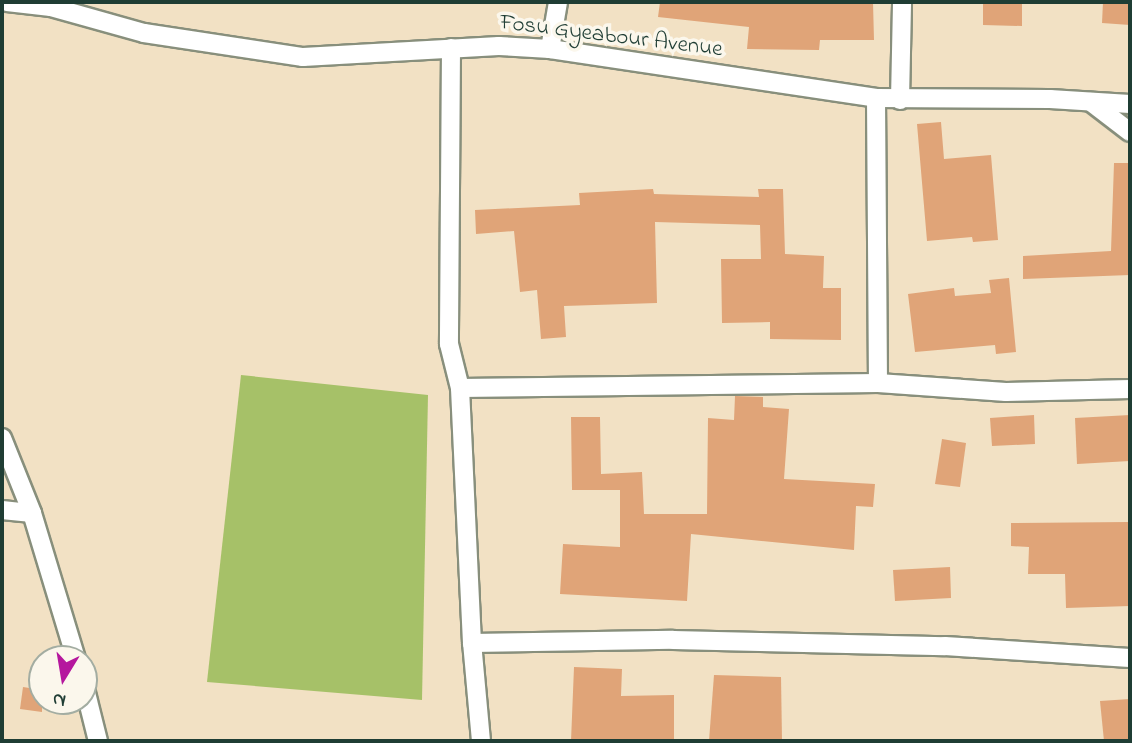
<!DOCTYPE html>
<html>
<head>
<meta charset="utf-8">
<style>
  body { margin:0 }
  #map { position:relative; width:1132px; height:743px; overflow:hidden; background:#f2e1c4; font-family:"Indie Flower",sans-serif }
  div>[style] { position:absolute }
  .green>* { inset:0; background:#a6c168 }
  .building>* { inset:0; background:#e0a478 }
  .roads { filter:drop-shadow(2px 0 #888f7c) drop-shadow(-2px 0 #888f7c) drop-shadow(0 2px #888f7c) drop-shadow(0 -2px #888f7c) }
  .minor>* { height:18px; margin:-9px; padding:0 9px; transform-origin:9px; border-radius:9px; background:#fff }
  span { translate:-50% -50%; white-space:nowrap; text-align:center; line-height:1.15; -webkit-text-stroke:7px #fbf7ec; paint-order:stroke }
  .street-label { font-size:23px; color:#1f3d34 }
  .frame { position:absolute; inset:0; border:4px solid #1f3d34; pointer-events:none }
  .north { position:absolute; left:28px; top:645px; width:70px; height:70px; box-sizing:border-box; background:#fbf7ec; border:2px solid #a3ada2; border-radius:50%; rotate:191deg; font-size:19px; font-weight:700; line-height:28px; text-align:center; color:#1f3d34 }
  .north::after { content:''; display:block; margin:auto; width:24px; height:32px; background:#b5179e; clip-path:polygon(50% 0,100% 100%,50% 72%,0 100%) }
</style>
</head>
<body>
<div id="map">
  <div class="green">
    <i style="clip-path:polygon(241px 375px,428px 395px,422px 700px,207px 682px)"></i>
  </div>
  <div class="building">
    <i style="clip-path:polygon(660px 2px,873px 2px,874px 40px,820px 40px,819px 50px,747px 49px,749px 27px,658px 17px)"></i>
    <i style="clip-path:polygon(983px 2px,1022px 2px,1022px 26px,983px 25px)"></i>
    <i style="clip-path:polygon(1103px 2px,1130px 2px,1130px 25px,1102px 23px)"></i>
    <i style="clip-path:polygon(941px 122px,944px 159px,991px 155px,998px 240px,973px 242px,972px 237px,927px 241px,917px 124px)"></i>
    <i style="clip-path:polygon(1114px 163px,1130px 163px,1130px 275px,1023px 279px,1023px 256px,1111px 251px)"></i>
    <i style="clip-path:polygon(653px 189px,654px 194px,759px 197px,758px 189px,783px 189px,785px 254px,824px 256px,823px 288px,841px 288px,841px 340px,770px 339px,770px 322px,722px 323px,721px 259px,761px 259px,760px 225px,655px 222px,657px 303px,564px 306px,566px 337px,541px 339px,537px 290px,520px 292px,514px 231px,476px 234px,475px 210px,580px 205px,579px 193px)"></i>
    <i style="clip-path:polygon(1009px 278px,1016px 352px,996px 354px,995px 345px,915px 352px,908px 294px,954px 288px,955px 296px,991px 293px,989px 280px)"></i>
    <i style="clip-path:polygon(735px 396px,763px 397px,763px 407px,789px 409px,784px 479px,875px 484px,873px 507px,856px 506px,854px 550px,691px 534px,687px 601px,560px 594px,563px 544px,620px 547px,620px 490px,572px 490px,571px 417px,600px 417px,601px 474px,642px 472px,644px 514px,707px 514px,708px 418px,734px 420px)"></i>
    <i style="clip-path:polygon(1034px 415px,1035px 444px,992px 446px,990px 418px)"></i>
    <i style="clip-path:polygon(1130px 415px,1130px 461px,1077px 464px,1075px 418px)"></i>
    <i style="clip-path:polygon(942px 439px,966px 443px,960px 487px,935px 484px)"></i>
    <i style="clip-path:polygon(1128px 522px,1130px 606px,1066px 608px,1065px 574px,1028px 574px,1029px 547px,1011px 546px,1011px 523px)"></i>
    <i style="clip-path:polygon(950px 567px,951px 598px,895px 601px,893px 570px)"></i>
    <i style="clip-path:polygon(574px 667px,622px 669px,621px 696px,674px 695px,674px 741px,571px 741px)"></i>
    <i style="clip-path:polygon(714px 675px,781px 677px,782px 741px,709px 741px)"></i>
    <i style="clip-path:polygon(23px 687px,42px 690px,42px 712px,20px 709px)"></i>
    <i style="clip-path:polygon(1130px 699px,1130px 741px,1104px 741px,1100px 701px)"></i>
  </div>
  <div class="roads">
    <div class="minor">
      <i style="left:7px;top:2px;width:44px;rotate:6.5deg"></i>
      <i style="left:51px;top:7px;width:97px;rotate:15.6deg"></i>
      <i style="left:144px;top:33px;width:161px;rotate:8.6deg"></i>
      <i style="left:303px;top:57px;width:196px;rotate:-3.2deg"></i>
      <i style="left:499px;top:46px;width:51px;rotate:3.4deg"></i>
      <i style="left:550px;top:49px;width:330px;rotate:8.5deg"></i>
      <i style="left:876px;top:98px;width:174px;rotate:0.3deg"></i>
      <i style="left:1050px;top:99px;width:80px;rotate:3.6deg"></i>
      <i style="left:451px;top:48px;width:296px;rotate:90.4deg"></i>
      <i style="left:449px;top:344px;width:45px;rotate:76deg"></i>
      <i style="left:550px;top:49px;width:48px;rotate:-80.3deg"></i>
      <i style="left:876px;top:98px;width:285px;rotate:89.6deg"></i>
      <i style="left:900px;top:100px;width:98px;rotate:-88.8deg"></i>
      <i style="left:1091px;top:102px;width:49px;rotate:37.6deg"></i>
      <i style="left:2px;top:438px;width:81px;rotate:68.2deg"></i>
      <i style="left:32px;top:513px;width:152px;rotate:73.2deg"></i>
      <i style="left:2px;top:510px;width:30px;rotate:6deg"></i>
      <i style="left:472px;top:643px;width:255px;rotate:-92.7deg"></i>
      <i style="left:460px;top:388px;width:418px;rotate:-0.7deg"></i>
      <i style="left:878px;top:383px;width:128px;rotate:4deg"></i>
      <i style="left:1006px;top:392px;width:124px;rotate:-1.4deg"></i>
      <i style="left:84px;top:685px;width:58px;rotate:76deg"></i>
      <i style="left:481px;top:741px;width:98px;rotate:-95.2deg"></i>
      <i style="left:472px;top:643px;width:201px;rotate:-0.9deg"></i>
      <i style="left:673px;top:640px;width:272px;rotate:1.3deg"></i>
      <i style="left:945px;top:646px;width:185px;rotate:3.7deg"></i>
    </div>
  </div>
  <div class="street-label">
    <span style="left:611px;top:37px;rotate:7deg">Fosu Gyeabour Avenue</span>
  </div>
  <div class="frame"></div>
  <div class="north">N</div>
</div>
</body>
</html>
